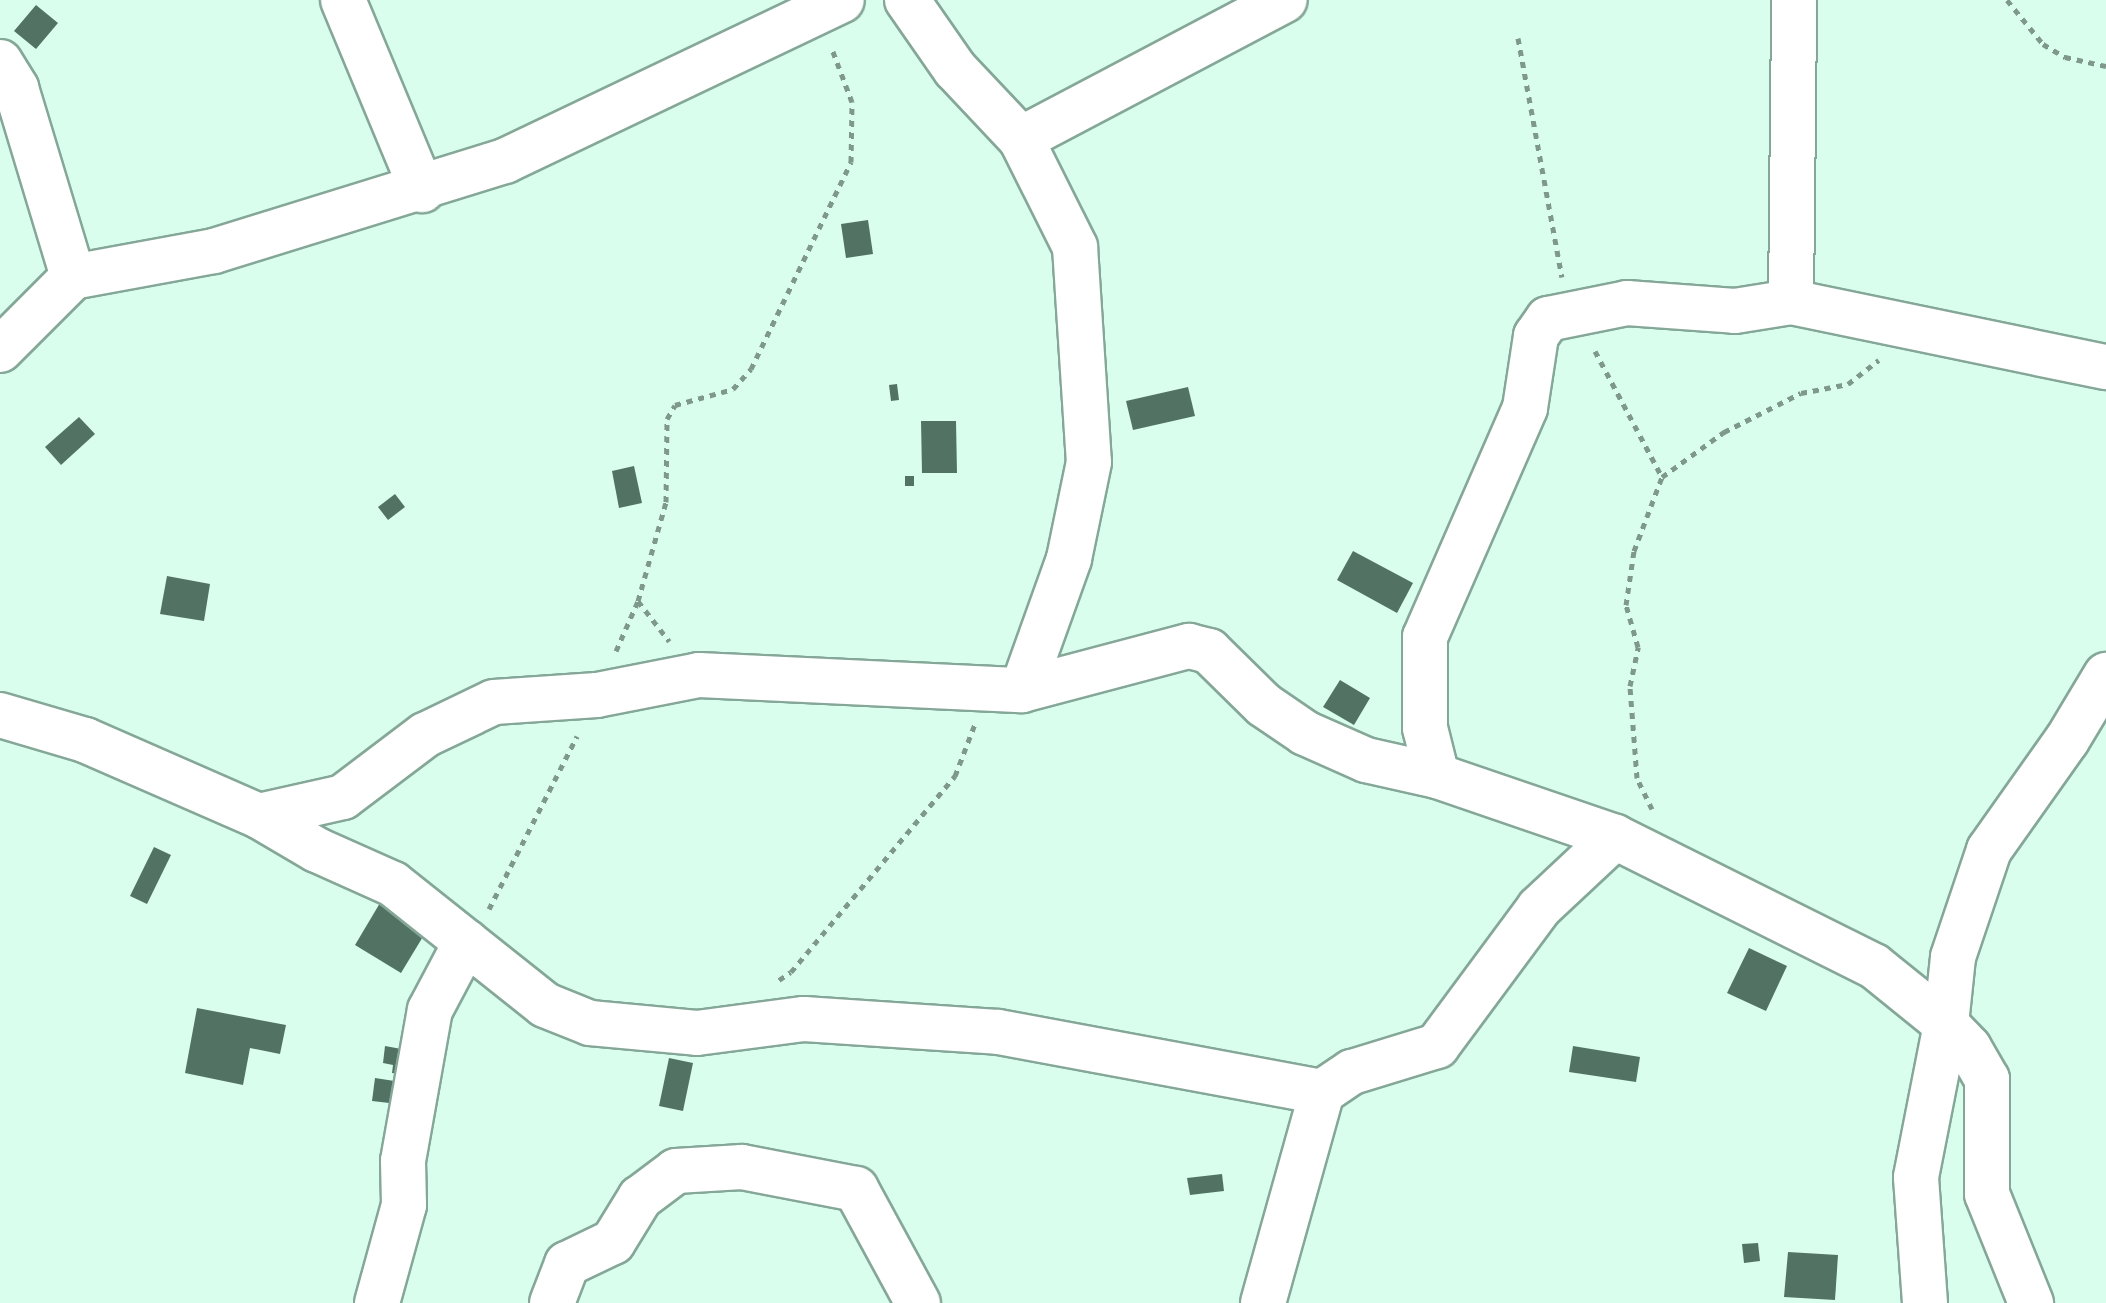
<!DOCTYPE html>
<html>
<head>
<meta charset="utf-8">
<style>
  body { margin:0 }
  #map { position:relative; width:2106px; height:1303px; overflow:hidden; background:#dafeed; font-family:"Fira Sans Condensed",sans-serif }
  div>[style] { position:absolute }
  .building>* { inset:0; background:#527364 }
  .path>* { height:5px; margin-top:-2.5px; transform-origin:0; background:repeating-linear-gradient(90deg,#7f988c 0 6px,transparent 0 12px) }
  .roads { filter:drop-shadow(2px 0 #85a798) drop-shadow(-2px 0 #85a798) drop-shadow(0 2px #85a798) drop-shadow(0 -2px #85a798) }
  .minor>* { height:44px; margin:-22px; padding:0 22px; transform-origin:22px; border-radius:22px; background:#fff }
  span { translate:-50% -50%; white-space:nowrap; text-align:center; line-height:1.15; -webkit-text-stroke:8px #fff; paint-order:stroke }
</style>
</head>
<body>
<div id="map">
  <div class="building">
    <i style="clip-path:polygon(36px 5px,58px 23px,36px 49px,14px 31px)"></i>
    <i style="clip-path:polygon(868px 220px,873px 254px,846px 258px,841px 224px)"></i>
    <i style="clip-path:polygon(897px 384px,899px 400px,891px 401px,889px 385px)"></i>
    <i style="clip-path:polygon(1188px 387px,1195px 416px,1133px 430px,1126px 401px)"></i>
    <i style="clip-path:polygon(79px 417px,95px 434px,61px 465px,45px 447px)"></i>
    <i style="clip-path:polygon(921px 421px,956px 421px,957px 473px,922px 473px)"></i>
    <i style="clip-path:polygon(634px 466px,642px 503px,619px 508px,612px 471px)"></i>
    <i style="clip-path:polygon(905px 476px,914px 476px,914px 486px,905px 486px)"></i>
    <i style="clip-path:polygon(395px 494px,405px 507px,388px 520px,378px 507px)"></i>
    <i style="clip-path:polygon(1353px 551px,1413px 583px,1397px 613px,1337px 580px)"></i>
    <i style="clip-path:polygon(167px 576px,210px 584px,204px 621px,160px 614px)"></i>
    <i style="clip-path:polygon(1340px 680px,1370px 698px,1354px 725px,1323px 707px)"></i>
    <i style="clip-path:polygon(154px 847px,171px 855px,147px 904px,130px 896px)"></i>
    <i style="clip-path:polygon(380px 903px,427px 930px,401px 973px,355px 945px)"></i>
    <i style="clip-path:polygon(1749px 948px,1787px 966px,1766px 1011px,1727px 993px)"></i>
    <i style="clip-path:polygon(197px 1008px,286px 1025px,280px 1054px,250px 1048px,243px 1085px,185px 1073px)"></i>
    <i style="clip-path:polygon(385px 1046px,407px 1050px,404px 1075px,392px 1073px,393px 1065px,383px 1063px)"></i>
    <i style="clip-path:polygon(1573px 1046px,1640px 1057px,1636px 1082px,1569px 1072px)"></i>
    <i style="clip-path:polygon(669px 1058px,693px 1063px,683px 1111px,659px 1106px)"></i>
    <i style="clip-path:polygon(375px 1078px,401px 1082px,398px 1104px,372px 1101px)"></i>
    <i style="clip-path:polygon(1222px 1174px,1224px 1191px,1190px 1195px,1187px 1178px)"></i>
    <i style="clip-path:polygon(1758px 1243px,1760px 1261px,1744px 1263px,1742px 1244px)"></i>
    <i style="clip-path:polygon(1788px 1252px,1838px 1255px,1835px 1300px,1784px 1297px)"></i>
  </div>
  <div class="path">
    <i style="left:2007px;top:0;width:57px;rotate:50.7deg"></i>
    <i style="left:2043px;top:44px;width:26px;rotate:31deg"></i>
    <i style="left:2065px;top:57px;width:42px;rotate:12.4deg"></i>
    <i style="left:1518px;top:38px;width:243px;rotate:79.6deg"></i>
    <i style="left:1595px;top:351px;width:143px;rotate:62deg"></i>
    <i style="left:638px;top:601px;width:51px;rotate:52.2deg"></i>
    <i style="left:616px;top:651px;width:55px;rotate:-66.3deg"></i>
    <i style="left:638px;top:601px;width:103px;rotate:-74.2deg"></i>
    <i style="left:666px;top:502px;width:83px;rotate:-89.3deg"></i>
    <i style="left:667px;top:419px;width:16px;rotate:-60deg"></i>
    <i style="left:675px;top:405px;width:60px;rotate:-15.4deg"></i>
    <i style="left:733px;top:389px;width:27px;rotate:-48deg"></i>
    <i style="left:751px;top:369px;width:230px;rotate:-64.2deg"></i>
    <i style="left:851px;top:162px;width:60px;rotate:-89deg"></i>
    <i style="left:852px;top:102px;width:57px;rotate:-110.7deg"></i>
    <i style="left:1652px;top:809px;width:34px;rotate:-116deg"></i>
    <i style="left:1637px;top:778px;width:92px;rotate:-94.4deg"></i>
    <i style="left:1630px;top:686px;width:40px;rotate:-78deg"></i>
    <i style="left:1638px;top:647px;width:44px;rotate:-105.9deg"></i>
    <i style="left:1626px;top:605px;width:55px;rotate:-81.6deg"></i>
    <i style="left:1634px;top:551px;width:79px;rotate:-69.3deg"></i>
    <i style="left:1662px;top:477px;width:77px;rotate:-36deg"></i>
    <i style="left:1724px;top:432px;width:86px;rotate:-26.9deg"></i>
    <i style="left:1801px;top:393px;width:48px;rotate:-10.8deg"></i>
    <i style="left:1848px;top:384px;width:39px;rotate:-38deg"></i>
    <i style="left:489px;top:909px;width:194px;rotate:-63deg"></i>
    <i style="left:779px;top:980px;width:14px;rotate:-34deg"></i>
    <i style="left:791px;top:972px;width:256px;rotate:-50.1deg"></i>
    <i style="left:955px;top:776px;width:56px;rotate:-69deg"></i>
  </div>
  <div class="roads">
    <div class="minor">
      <i style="left:343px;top:0;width:206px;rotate:67.4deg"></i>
      <i style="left:907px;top:0;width:84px;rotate:55.2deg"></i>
      <i style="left:955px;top:69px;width:96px;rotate:46.7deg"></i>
      <i style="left:1021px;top:139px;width:121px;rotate:63.4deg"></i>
      <i style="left:1075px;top:247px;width:215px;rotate:86.3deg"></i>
      <i style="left:1089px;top:462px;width:99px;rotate:101.7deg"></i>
      <i style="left:1069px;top:559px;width:139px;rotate:109.7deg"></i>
      <i style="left:0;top:62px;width:31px;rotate:58deg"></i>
      <i style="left:16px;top:88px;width:197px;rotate:73.2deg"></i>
      <i style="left:1021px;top:139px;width:298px;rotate:-27.8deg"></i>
      <i style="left:1791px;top:302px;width:302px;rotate:-89.4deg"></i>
      <i style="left:0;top:350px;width:103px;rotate:-45deg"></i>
      <i style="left:73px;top:277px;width:143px;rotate:-10.4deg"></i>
      <i style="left:214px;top:251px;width:305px;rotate:-17.2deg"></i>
      <i style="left:505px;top:161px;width:373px;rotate:-25.5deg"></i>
      <i style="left:0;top:715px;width:89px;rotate:16.4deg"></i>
      <i style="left:85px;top:740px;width:190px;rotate:23.6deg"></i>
      <i style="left:259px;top:816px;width:86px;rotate:-12.7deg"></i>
      <i style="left:343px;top:797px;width:103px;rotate:-37.1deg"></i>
      <i style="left:425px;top:735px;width:76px;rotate:-25.6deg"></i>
      <i style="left:494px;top:702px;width:103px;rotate:-3.9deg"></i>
      <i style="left:597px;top:695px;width:104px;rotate:-11.1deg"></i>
      <i style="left:699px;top:675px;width:323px;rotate:2.7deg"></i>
      <i style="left:1022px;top:690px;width:173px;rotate:-14.8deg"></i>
      <i style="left:1189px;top:646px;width:21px;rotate:14deg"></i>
      <i style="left:1209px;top:651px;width:77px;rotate:44.5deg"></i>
      <i style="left:1264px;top:705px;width:50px;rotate:34.3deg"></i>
      <i style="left:1305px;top:733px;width:67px;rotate:23.9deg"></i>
      <i style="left:1366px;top:760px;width:73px;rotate:12.7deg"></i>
      <i style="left:1437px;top:776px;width:188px;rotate:18.9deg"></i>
      <i style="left:1615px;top:837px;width:289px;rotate:26.5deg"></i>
      <i style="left:1874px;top:966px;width:92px;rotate:38.9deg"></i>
      <i style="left:1946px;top:1024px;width:33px;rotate:46deg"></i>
      <i style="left:1969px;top:1048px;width:36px;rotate:60deg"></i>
      <i style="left:1987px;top:1079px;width:115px;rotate:90deg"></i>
      <i style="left:1987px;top:1194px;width:118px;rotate:68deg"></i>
      <i style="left:1437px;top:776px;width:49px;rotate:-104deg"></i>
      <i style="left:1425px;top:728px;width:91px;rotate:-90deg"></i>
      <i style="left:1425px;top:637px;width:250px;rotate:-66.4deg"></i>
      <i style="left:1525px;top:408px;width:73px;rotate:-81.3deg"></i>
      <i style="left:1536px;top:336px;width:21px;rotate:-55deg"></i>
      <i style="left:1548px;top:319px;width:81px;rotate:-11.4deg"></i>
      <i style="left:1627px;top:303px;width:108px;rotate:4.2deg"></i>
      <i style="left:1735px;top:311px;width:57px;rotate:-9.1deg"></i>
      <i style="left:1791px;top:302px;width:322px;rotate:11.7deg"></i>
      <i style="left:259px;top:816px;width:67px;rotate:30.4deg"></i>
      <i style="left:317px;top:850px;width:83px;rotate:24.1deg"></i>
      <i style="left:393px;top:884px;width:194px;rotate:38.5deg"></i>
      <i style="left:545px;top:1005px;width:48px;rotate:21.8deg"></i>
      <i style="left:590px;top:1023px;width:107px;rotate:5.3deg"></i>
      <i style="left:697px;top:1033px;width:108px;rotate:-7.5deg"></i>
      <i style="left:804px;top:1019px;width:194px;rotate:3.8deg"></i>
      <i style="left:998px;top:1032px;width:330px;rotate:10.5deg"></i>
      <i style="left:377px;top:1303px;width:102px;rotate:-74.6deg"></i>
      <i style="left:404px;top:1205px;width:44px;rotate:-91.3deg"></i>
      <i style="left:403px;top:1161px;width:153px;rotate:-79.9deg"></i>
      <i style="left:430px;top:1010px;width:77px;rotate:-62.1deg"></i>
      <i style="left:552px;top:1303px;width:42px;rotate:-69deg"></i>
      <i style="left:567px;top:1264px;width:51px;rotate:-25.6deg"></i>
      <i style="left:613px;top:1242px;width:52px;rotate:-58.5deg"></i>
      <i style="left:640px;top:1198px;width:45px;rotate:-36.9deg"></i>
      <i style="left:676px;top:1171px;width:66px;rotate:-3.5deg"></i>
      <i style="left:742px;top:1167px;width:116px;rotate:10.9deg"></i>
      <i style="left:856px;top:1189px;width:130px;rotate:61.5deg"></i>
      <i style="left:1263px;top:1303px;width:219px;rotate:-74.4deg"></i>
      <i style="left:1322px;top:1092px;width:36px;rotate:-34deg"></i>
      <i style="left:1352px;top:1072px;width:89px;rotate:-17deg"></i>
      <i style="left:1437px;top:1046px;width:172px;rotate:-53.5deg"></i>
      <i style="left:1539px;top:908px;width:104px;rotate:-43.1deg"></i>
      <i style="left:1925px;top:1303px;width:126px;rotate:-94.1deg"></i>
      <i style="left:1916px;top:1177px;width:156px;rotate:-78.9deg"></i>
      <i style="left:1946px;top:1024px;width:67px;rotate:-84deg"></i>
      <i style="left:1953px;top:957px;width:113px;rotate:-71.4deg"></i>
      <i style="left:1989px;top:850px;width:135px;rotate:-54.7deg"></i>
      <i style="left:2067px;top:740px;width:76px;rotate:-59deg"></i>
    </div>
  </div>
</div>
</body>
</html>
